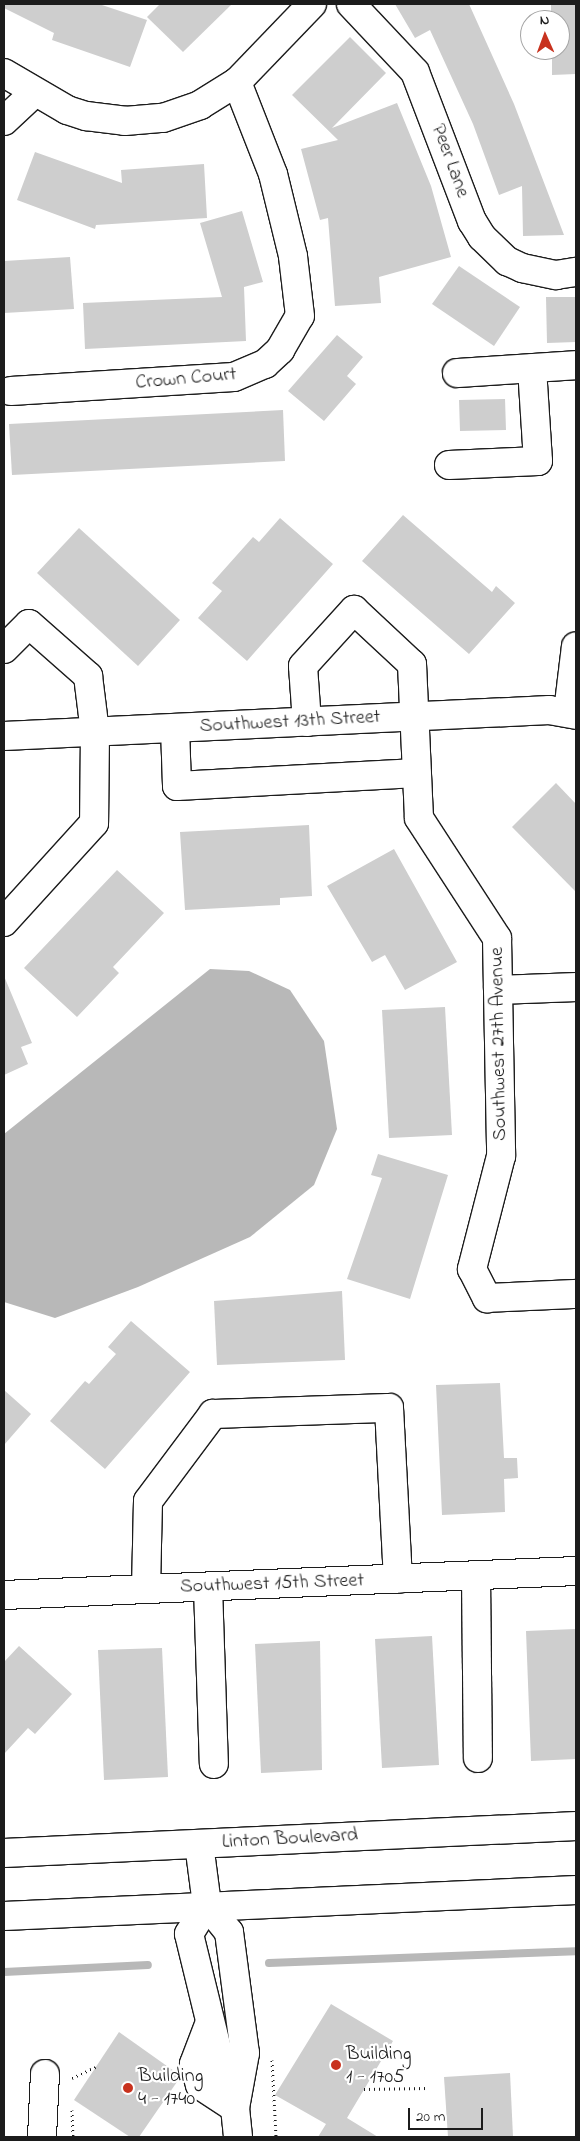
<!DOCTYPE html>
<html>
<head>
<meta charset="utf-8">
<style>
  body { margin:0 }
  #map { position:relative; width:580px; height:2141px; overflow:hidden; background:#fff; font-family:"Indie Flower",sans-serif }
  div>[style] { position:absolute }
  .water>* { inset:0; background:#b8b8b8 }
  .stream>* { height:8px; margin:-4px; padding:0 4px; transform-origin:4px; border-radius:4px; background:#b8b8b8 }
  .building>* { inset:0; background:#cecece }
  .path>* { height:3px; margin-top:-1.5px; transform-origin:0; background:repeating-linear-gradient(90deg,#1c1c1c 0 1px,transparent 0 5px) }
  .roads { filter:drop-shadow(1px 0 #1c1c1c) drop-shadow(-1px 0 #1c1c1c) drop-shadow(0 1px #1c1c1c) drop-shadow(0 -1px #1c1c1c) }
  .minor>* { height:28px; margin:-14px; padding:0 14px; transform-origin:14px; border-radius:14px; background:#fff }
  .major>* { height:28px; margin:-14px; padding:0 14px; transform-origin:14px; border-radius:14px; background:#fff }
  .dots>* { width:14px; height:14px; translate:-50% -50%; box-sizing:border-box; border:2px solid #fff; border-radius:50% }
  span { translate:-50% -50%; white-space:nowrap; text-align:center; line-height:1.15; -webkit-text-stroke:4.5px #fff; paint-order:stroke }
  .street-label { font-size:20px; color:#1c1c1c }
  .poi-label { font-size:20px; color:#1c1c1c }
  .left { translate:0 -50%; text-align:left }
  .frame { position:absolute; inset:0; border:5px solid #1c1c1c; pointer-events:none }
  .north { position:absolute; left:520px; top:10px; width:50px; height:50px; box-sizing:border-box; background:#fff; border:1px solid #a4a4a4; border-radius:50%; rotate:358deg; font-size:14px; font-weight:700; line-height:20px; text-align:center; color:#1c1c1c }
  .north::after { content:''; display:block; margin:auto; width:18px; height:22px; background:#c8321e; clip-path:polygon(50% 0,100% 100%,50% 72%,0 100%) }
  .scale { position:absolute; left:408px; top:2108px; width:75px; height:22px; box-sizing:border-box; border:2px solid #1c1c1c; border-top:0; padding-left:6px; font-size:15px; line-height:18px; white-space:nowrap; color:#1c1c1c; -webkit-text-stroke:4px #fff; paint-order:stroke }
</style>
</head>
<body>
<div id="map">
  <div class="water">
    <i style="clip-path:polygon(210px 969px,249px 971px,290px 990px,324px 1041px,337px 1129px,314px 1185px,250px 1237px,138px 1287px,55px 1318px,4px 1302px,4px 1134px)"></i>
  </div>
  <div class="stream">
    <i style="left:269px;top:1963px;width:307px;rotate:-2.2deg"></i>
    <i style="left:4px;top:1972px;width:144px;rotate:-2.8deg"></i>
  </div>
  <div class="building">
    <i style="clip-path:polygon(4px 4px,99px 4px,147px 20px,130px 67px,52px 40px,54px 33px,4px 8px)"></i>
    <i style="clip-path:polygon(160px 4px,232px 4px,183px 52px,147px 17px)"></i>
    <i style="clip-path:polygon(395px 4px,469px 4px,514px 104px,564px 235px,523px 236px,522px 186px,499px 195px,473px 124px,430px 30px,415px 38px)"></i>
    <i style="clip-path:polygon(551px 4px,576px 4px,576px 74px,552px 75px,552px 50px,560px 50px,560px 20px,551px 20px)"></i>
    <i style="clip-path:polygon(350px 37px,386px 73px,332px 128px,397px 103px,431px 186px,451px 257px,379px 277px,381px 303px,335px 306px,328px 218px,320px 220px,301px 149px,338px 140px,292px 95px)"></i>
    <i style="clip-path:polygon(35px 152px,122px 183px,121px 170px,204px 164px,207px 218px,96px 225px,95px 229px,17px 200px)"></i>
    <i style="clip-path:polygon(242px 211px,263px 282px,244px 287px,246px 341px,85px 349px,83px 303px,222px 297px,200px 223px)"></i>
    <i style="clip-path:polygon(70px 257px,74px 309px,4px 313px,4px 261px)"></i>
    <i style="clip-path:polygon(459px 266px,520px 307px,494px 346px,432px 304px)"></i>
    <i style="clip-path:polygon(546px 297px,576px 297px,576px 342px,547px 343px)"></i>
    <i style="clip-path:polygon(337px 335px,363px 357px,347px 376px,356px 384px,324px 421px,288px 391px)"></i>
    <i style="clip-path:polygon(505px 399px,506px 430px,460px 431px,459px 400px)"></i>
    <i style="clip-path:polygon(283px 410px,285px 461px,12px 475px,9px 424px)"></i>
    <i style="clip-path:polygon(403px 515px,492px 592px,496px 586px,515px 603px,469px 654px,362px 561px)"></i>
    <i style="clip-path:polygon(280px 518px,333px 564px,247px 661px,198px 618px,222px 591px,212px 583px,253px 537px,259px 542px)"></i>
    <i style="clip-path:polygon(79px 528px,180px 620px,138px 666px,37px 573px)"></i>
    <i style="clip-path:polygon(556px 783px,576px 804px,576px 892px,512px 827px)"></i>
    <i style="clip-path:polygon(309px 825px,312px 896px,280px 898px,280px 905px,185px 910px,180px 832px)"></i>
    <i style="clip-path:polygon(394px 849px,457px 962px,405px 990px,385px 955px,372px 962px,327px 886px)"></i>
    <i style="clip-path:polygon(117px 870px,164px 913px,113px 967px,119px 973px,77px 1017px,24px 968px)"></i>
    <i style="clip-path:polygon(4px 976px,32px 1043px,21px 1047px,28px 1064px,4px 1075px)"></i>
    <i style="clip-path:polygon(445px 1007px,452px 1135px,389px 1138px,382px 1010px)"></i>
    <i style="clip-path:polygon(378px 1154px,448px 1175px,410px 1299px,347px 1279px,382px 1178px,371px 1175px)"></i>
    <i style="clip-path:polygon(342px 1291px,345px 1360px,217px 1365px,214px 1301px)"></i>
    <i style="clip-path:polygon(131px 1321px,190px 1372px,105px 1469px,50px 1421px,85px 1381px,89px 1384px,116px 1354px,108px 1347px)"></i>
    <i style="clip-path:polygon(500px 1383px,504px 1458px,517px 1458px,518px 1478px,504px 1479px,505px 1512px,442px 1515px,436px 1385px)"></i>
    <i style="clip-path:polygon(4px 1390px,31px 1414px,4px 1445px)"></i>
    <i style="clip-path:polygon(576px 1629px,576px 1759px,531px 1761px,526px 1631px)"></i>
    <i style="clip-path:polygon(432px 1636px,439px 1765px,382px 1768px,375px 1639px)"></i>
    <i style="clip-path:polygon(320px 1641px,322px 1770px,261px 1773px,255px 1644px)"></i>
    <i style="clip-path:polygon(19px 1646px,72px 1694px,35px 1734px,28px 1728px,4px 1754px,4px 1662px)"></i>
    <i style="clip-path:polygon(162px 1648px,168px 1777px,104px 1780px,98px 1650px)"></i>
    <i style="clip-path:polygon(331px 2004px,393px 2041px,347px 2118px,378px 2137px,318px 2137px,326px 2124px,275px 2095px)"></i>
    <i style="clip-path:polygon(119px 2032px,181px 2076px,139px 2137px,130px 2137px,74px 2100px)"></i>
    <i style="clip-path:polygon(510px 2073px,513px 2137px,448px 2137px,444px 2077px)"></i>
  </div>
  <div class="path">
    <i style="left:272px;top:2060px;width:77px;rotate:87deg"></i>
    <i style="left:72px;top:2078px;width:26px;rotate:-25deg"></i>
    <i style="left:364px;top:2089px;width:64px;rotate:-0.9deg"></i>
    <i style="left:72px;top:2110px;width:27px;rotate:88deg"></i>
  </div>
  <div class="roads">
    <div class="minor">
      <i style="left:351px;top:4px;width:93px;rotate:46.7deg"></i>
      <i style="left:415px;top:72px;width:160px;rotate:69.1deg"></i>
      <i style="left:472px;top:221px;width:19px;rotate:58deg"></i>
      <i style="left:482px;top:237px;width:35px;rotate:44deg"></i>
      <i style="left:507px;top:261px;width:17px;rotate:25deg"></i>
      <i style="left:522px;top:268px;width:35px;rotate:12deg"></i>
      <i style="left:556px;top:275px;width:20px;rotate:-9deg"></i>
      <i style="left:4px;top:73px;width:73px;rotate:30.4deg"></i>
      <i style="left:67px;top:110px;width:20px;rotate:18deg"></i>
      <i style="left:86px;top:116px;width:39px;rotate:7deg"></i>
      <i style="left:125px;top:121px;width:38px;rotate:-5deg"></i>
      <i style="left:163px;top:118px;width:39px;rotate:-19deg"></i>
      <i style="left:200px;top:105px;width:44px;rotate:-31.9deg"></i>
      <i style="left:237px;top:82px;width:108px;rotate:-46.1deg"></i>
      <i style="left:4px;top:121px;width:41px;rotate:-43deg"></i>
      <i style="left:457px;top:373px;width:119px;rotate:-3.8deg"></i>
      <i style="left:11px;top:391px;width:223px;rotate:-3.6deg"></i>
      <i style="left:234px;top:377px;width:34px;rotate:-23deg"></i>
      <i style="left:265px;top:364px;width:21px;rotate:-43deg"></i>
      <i style="left:280px;top:350px;width:39px;rotate:-60deg"></i>
      <i style="left:300px;top:316px;width:60px;rotate:-96.7deg"></i>
      <i style="left:293px;top:256px;width:84px;rotate:-103.7deg"></i>
      <i style="left:273px;top:174px;width:99px;rotate:-111.4deg"></i>
      <i style="left:449px;top:465px;width:89px;rotate:-2.6deg"></i>
      <i style="left:538px;top:461px;width:93px;rotate:-93.7deg"></i>
      <i style="left:4px;top:649px;width:35px;rotate:-45deg"></i>
      <i style="left:29px;top:624px;width:79px;rotate:41.4deg"></i>
      <i style="left:88px;top:676px;width:56px;rotate:82.9deg"></i>
      <i style="left:95px;top:732px;width:91px;rotate:90.6deg"></i>
      <i style="left:94px;top:823px;width:134px;rotate:132.3deg"></i>
      <i style="left:568px;top:712px;width:66px;rotate:-83.1deg"></i>
      <i style="left:307px;top:722px;width:56px;rotate:-94.1deg"></i>
      <i style="left:303px;top:666px;width:76px;rotate:-47.7deg"></i>
      <i style="left:354px;top:610px;width:79px;rotate:43deg"></i>
      <i style="left:412px;top:664px;width:154px;rotate:87.4deg"></i>
      <i style="left:419px;top:818px;width:143px;rotate:57deg"></i>
      <i style="left:497px;top:938px;width:218px;rotate:88.9deg"></i>
      <i style="left:501px;top:1156px;width:117px;rotate:104.4deg"></i>
      <i style="left:472px;top:1269px;width:33px;rotate:63deg"></i>
      <i style="left:487px;top:1298px;width:89px;rotate:-2.6deg"></i>
      <i style="left:175px;top:728px;width:58px;rotate:88deg"></i>
      <i style="left:177px;top:786px;width:240px;rotate:-3.1deg"></i>
      <i style="left:4px;top:736px;width:546px;rotate:-2.73deg"></i>
      <i style="left:549px;top:710px;width:27px;rotate:10deg"></i>
      <i style="left:498px;top:990px;width:78px;rotate:-2.2deg"></i>
      <i style="left:476px;top:1576px;width:182px;rotate:89.4deg"></i>
      <i style="left:208px;top:1587px;width:177px;rotate:88.1deg"></i>
      <i style="left:146px;top:1589px;width:88px;rotate:-88.7deg"></i>
      <i style="left:148px;top:1501px;width:109px;rotate:-53.2deg"></i>
      <i style="left:213px;top:1414px;width:176px;rotate:-2deg"></i>
      <i style="left:389px;top:1408px;width:171px;rotate:87deg"></i>
      <i style="left:4px;top:1595px;width:573px;rotate:-2.4deg"></i>
      <i style="left:199px;top:1844px;width:62px;rotate:82.5deg"></i>
      <i style="left:207px;top:1905px;width:35px;rotate:51deg"></i>
      <i style="left:229px;top:1932px;width:122px;rotate:82.5deg"></i>
      <i style="left:245px;top:2053px;width:56px;rotate:100.3deg"></i>
      <i style="left:207px;top:1905px;width:34px;rotate:122deg"></i>
      <i style="left:189px;top:1934px;width:127px;rotate:76.3deg"></i>
      <i style="left:219px;top:2057px;width:53px;rotate:72.6deg"></i>
      <i style="left:235px;top:2108px;width:29px;rotate:84deg"></i>
      <i style="left:210px;top:2022px;width:45px;rotate:110.9deg"></i>
      <i style="left:194px;top:2064px;width:22px;rotate:74deg"></i>
      <i style="left:200px;top:2085px;width:42px;rotate:33.3deg"></i>
      <i style="left:42px;top:2137px;width:63px;rotate:-87.3deg"></i>
    </div>
    <div class="major">
      <i style="left:4px;top:1853px;width:573px;rotate:-2.7deg"></i>
      <i style="left:4px;top:1916px;width:573px;rotate:-2.6deg"></i>
    </div>
  </div>
  <div class="dots">
    <i style="left:336px;top:2065px;background:#c8321e"></i>
    <i style="left:128px;top:2088px;background:#c8321e"></i>
  </div>
  <div class="street-label">
    <span style="left:450px;top:161px;rotate:70deg">Peer Lane</span>
    <span style="left:186px;top:379px;rotate:-5deg">Crown Court</span>
    <span style="left:290px;top:722px;rotate:-3deg">Southwest 13th Street</span>
    <span style="left:499px;top:1044px;rotate:-91deg">Southwest 27th Avenue</span>
    <span style="left:272px;top:1584px;rotate:-2deg">Southwest 15th Street</span>
    <span style="left:290px;top:1839px;rotate:-3deg">Linton Boulevard</span>
  </div>
  <div class="poi-label">
    <span class="left" style="left:346px;top:2066px">Building<br>1 - 1705</span>
    <span class="left" style="left:138px;top:2088px">Building<br>4 - 1740</span>
  </div>
  <div class="frame"></div>
  <div class="north">N</div>
  <div class="scale">20 m</div>
</div>
</body>
</html>
